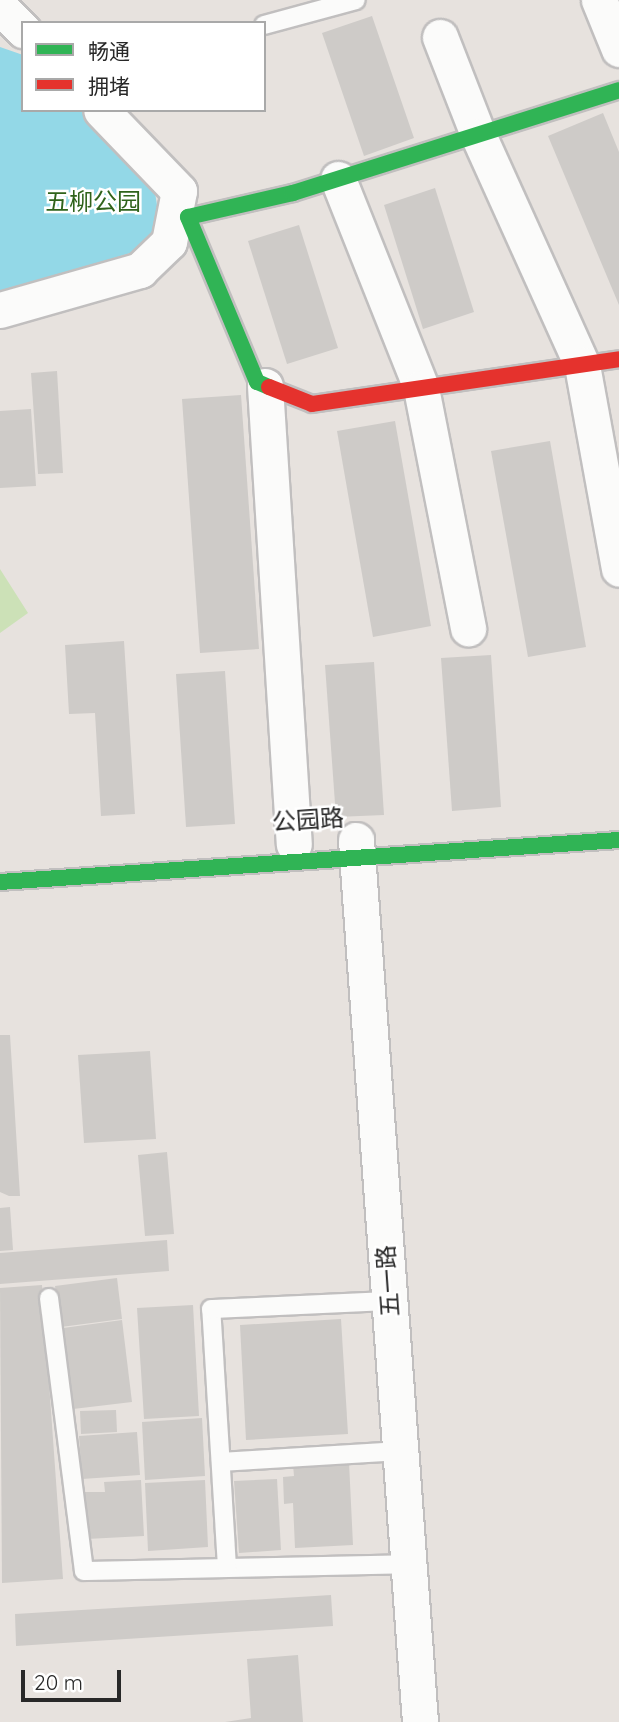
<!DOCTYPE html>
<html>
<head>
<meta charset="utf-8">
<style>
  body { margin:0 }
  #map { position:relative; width:619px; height:1722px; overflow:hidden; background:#e7e2de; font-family:Quicksand,"Noto Sans SC",sans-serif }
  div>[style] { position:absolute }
  .green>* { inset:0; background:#cce1b7 }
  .water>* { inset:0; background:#93d8e7 }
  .building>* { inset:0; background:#cecbc8 }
  .roads { filter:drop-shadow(2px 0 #c1bfbf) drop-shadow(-2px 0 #c1bfbf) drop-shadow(0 2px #c1bfbf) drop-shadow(0 -2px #c1bfbf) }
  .lane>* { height:18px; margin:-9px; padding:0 9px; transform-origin:9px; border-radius:9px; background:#fbfbfa }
  .street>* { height:35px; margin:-17.5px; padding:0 17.5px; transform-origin:17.5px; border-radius:17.5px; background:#fbfbfa }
  .fast>* { height:16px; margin:-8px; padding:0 8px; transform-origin:8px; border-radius:8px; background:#30b455 }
  .jam>* { height:16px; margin:-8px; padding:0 8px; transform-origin:8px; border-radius:8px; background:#e5322d }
  span { translate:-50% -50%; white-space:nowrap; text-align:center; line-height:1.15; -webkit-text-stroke:5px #fff; paint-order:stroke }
  .park-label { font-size:24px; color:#2f631b }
  .street-label { font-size:24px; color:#282828 }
  .legend { position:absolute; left:21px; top:21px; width:245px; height:91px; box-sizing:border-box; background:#fff; border:2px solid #a9a9a9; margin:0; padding:9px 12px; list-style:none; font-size:21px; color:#282828 }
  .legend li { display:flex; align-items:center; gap:14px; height:35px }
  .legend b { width:35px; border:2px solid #a9a9a9 }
  .scale { position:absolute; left:21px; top:1670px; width:100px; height:32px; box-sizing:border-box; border:4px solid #282828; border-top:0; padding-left:9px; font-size:21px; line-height:24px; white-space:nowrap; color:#282828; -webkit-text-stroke:5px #fff; paint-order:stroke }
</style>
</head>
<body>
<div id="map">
  <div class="green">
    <i style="clip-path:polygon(0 569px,28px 613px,0 633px)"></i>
  </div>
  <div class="water">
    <i style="clip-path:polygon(0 47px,23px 55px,23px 110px,87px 110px,152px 174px,162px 236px,144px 249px,84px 267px,0 302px)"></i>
  </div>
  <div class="building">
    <i style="clip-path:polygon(372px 16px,414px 138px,364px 156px,322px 33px)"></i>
    <i style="clip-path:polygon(603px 113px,619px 152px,619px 305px,548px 136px)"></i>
    <i style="clip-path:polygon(435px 188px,474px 312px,423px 329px,384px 205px)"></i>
    <i style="clip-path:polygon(299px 225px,338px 348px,287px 364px,248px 241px)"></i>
    <i style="clip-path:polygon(57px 371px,63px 473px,38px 474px,31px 373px)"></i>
    <i style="clip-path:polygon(241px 395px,259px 649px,200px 653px,182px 399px)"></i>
    <i style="clip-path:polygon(31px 409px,36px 486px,0 488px,0 411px)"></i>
    <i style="clip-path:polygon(395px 421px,431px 626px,373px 637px,337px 431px)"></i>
    <i style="clip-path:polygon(550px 441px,586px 647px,528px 657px,491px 451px)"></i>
    <i style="clip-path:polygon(124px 641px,135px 814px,101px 816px,95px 713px,69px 714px,65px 645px)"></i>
    <i style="clip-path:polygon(491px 655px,501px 807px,452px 811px,441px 658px)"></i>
    <i style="clip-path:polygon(374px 662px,384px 815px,336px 817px,325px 665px)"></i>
    <i style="clip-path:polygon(225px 671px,235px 824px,186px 827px,176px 674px)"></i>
    <i style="clip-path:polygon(0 1035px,10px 1035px,20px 1196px,9px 1196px,0 1192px)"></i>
    <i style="clip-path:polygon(150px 1051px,156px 1139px,84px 1143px,78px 1055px)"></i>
    <i style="clip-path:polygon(167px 1152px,174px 1234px,145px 1236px,138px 1155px)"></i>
    <i style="clip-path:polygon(10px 1207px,13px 1250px,0 1251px,0 1208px)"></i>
    <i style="clip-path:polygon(167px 1240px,169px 1271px,0 1284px,0 1253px)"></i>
    <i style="clip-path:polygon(117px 1278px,122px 1319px,61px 1327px,55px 1286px)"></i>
    <i style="clip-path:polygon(42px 1285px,63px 1579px,2px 1583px,0 1288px)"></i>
    <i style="clip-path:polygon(193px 1305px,199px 1416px,144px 1419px,137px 1308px)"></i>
    <i style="clip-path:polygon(341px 1319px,348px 1434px,246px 1440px,240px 1325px)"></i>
    <i style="clip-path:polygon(122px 1320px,132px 1402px,73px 1409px,63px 1328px)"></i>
    <i style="clip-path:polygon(116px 1410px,117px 1432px,81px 1434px,80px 1411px)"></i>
    <i style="clip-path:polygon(202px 1418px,205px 1476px,145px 1480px,142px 1422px)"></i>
    <i style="clip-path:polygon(137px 1432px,140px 1475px,82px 1479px,79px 1436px)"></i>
    <i style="clip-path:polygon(349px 1462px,353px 1545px,295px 1548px,293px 1503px,284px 1504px,283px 1477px,294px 1476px,293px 1465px)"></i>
    <i style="clip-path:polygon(277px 1479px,281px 1550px,239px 1553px,234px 1481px)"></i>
    <i style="clip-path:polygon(141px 1480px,144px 1536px,87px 1539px,84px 1492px,105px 1492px,104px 1482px)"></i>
    <i style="clip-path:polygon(205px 1480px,208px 1547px,148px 1551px,145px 1483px)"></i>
    <i style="clip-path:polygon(331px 1595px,333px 1626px,16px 1646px,15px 1614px)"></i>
    <i style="clip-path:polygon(298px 1655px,303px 1722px,225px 1722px,251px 1718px,247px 1659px)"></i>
  </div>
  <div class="roads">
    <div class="lane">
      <i style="left:264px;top:25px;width:95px;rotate:-15.2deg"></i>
      <i style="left:49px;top:1298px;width:275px;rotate:82.7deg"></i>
      <i style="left:84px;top:1571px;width:325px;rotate:-1.2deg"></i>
      <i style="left:221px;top:1462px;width:179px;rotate:-3.5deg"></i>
      <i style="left:227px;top:1567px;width:258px;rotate:-93.5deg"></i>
      <i style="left:211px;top:1309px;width:179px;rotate:-2.6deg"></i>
    </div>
    <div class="street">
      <i style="left:599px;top:0;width:53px;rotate:67.8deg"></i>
      <i style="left:0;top:7px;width:33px;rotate:45deg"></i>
      <i style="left:440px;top:37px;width:107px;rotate:68.7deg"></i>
      <i style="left:479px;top:137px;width:250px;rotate:65.7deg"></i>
      <i style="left:582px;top:365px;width:207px;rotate:79.7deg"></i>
      <i style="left:338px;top:179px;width:225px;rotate:68.3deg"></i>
      <i style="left:421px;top:388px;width:245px;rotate:78.9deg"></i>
      <i style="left:0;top:310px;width:146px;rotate:-15.9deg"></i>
      <i style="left:140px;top:270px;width:40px;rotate:-44deg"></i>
      <i style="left:169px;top:242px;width:52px;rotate:-78.9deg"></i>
      <i style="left:179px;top:191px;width:112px;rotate:-133.9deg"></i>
      <i style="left:265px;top:386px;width:459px;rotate:86.4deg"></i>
      <i style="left:356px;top:840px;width:884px;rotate:85.85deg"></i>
    </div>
    <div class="fast">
      <i style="left:269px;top:387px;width:13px;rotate:-157deg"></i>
      <i style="left:257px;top:382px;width:179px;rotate:-112.7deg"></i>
      <i style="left:188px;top:217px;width:108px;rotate:-12.9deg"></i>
      <i style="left:293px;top:193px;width:342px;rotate:-17.5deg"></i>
      <i style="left:0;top:882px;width:620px;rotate:-3.88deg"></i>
    </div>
    <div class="jam">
      <i style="left:269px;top:387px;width:46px;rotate:21.6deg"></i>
      <i style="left:312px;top:404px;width:310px;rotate:-8.3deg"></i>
    </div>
  </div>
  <div class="park-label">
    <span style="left:93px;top:202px">五柳公园</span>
  </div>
  <div class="street-label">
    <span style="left:308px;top:820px;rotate:-4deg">公园路</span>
    <span style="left:388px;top:1281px;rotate:-94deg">五一路</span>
  </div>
  <ul class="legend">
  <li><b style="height:9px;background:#30b455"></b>畅通</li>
  <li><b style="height:9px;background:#e5322d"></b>拥堵</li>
  </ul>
  <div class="scale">20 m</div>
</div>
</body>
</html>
